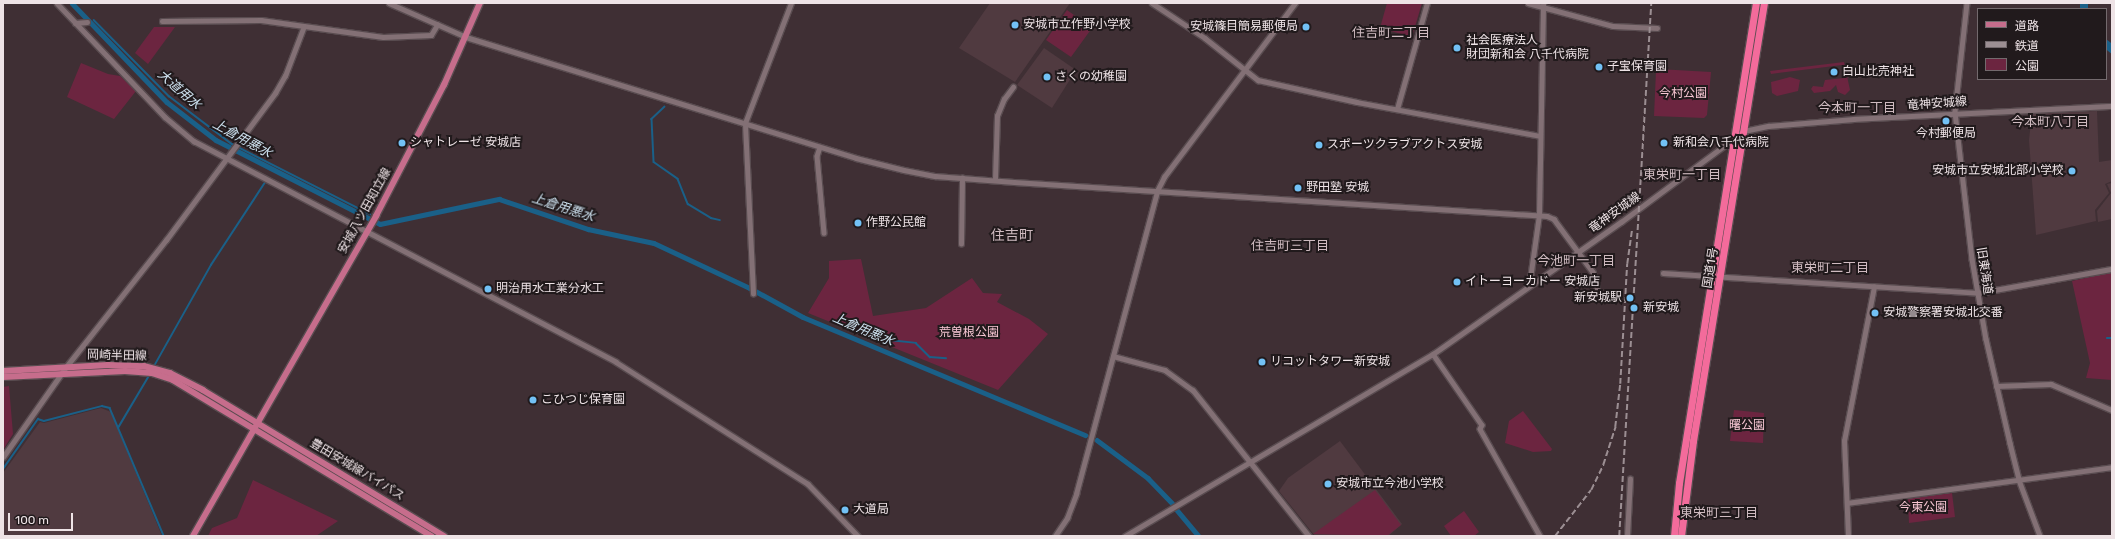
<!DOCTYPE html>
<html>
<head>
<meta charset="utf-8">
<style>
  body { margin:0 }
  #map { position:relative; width:2115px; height:539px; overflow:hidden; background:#3f2f34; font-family:Rubik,"Noto Sans JP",sans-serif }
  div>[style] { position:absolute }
  .built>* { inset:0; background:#503a40 }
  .green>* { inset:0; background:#6c2540 }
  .stream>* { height:1.5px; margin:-0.75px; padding:0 0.75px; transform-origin:0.75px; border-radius:0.75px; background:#1a6088 }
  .canal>* { height:4.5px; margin:-2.25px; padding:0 2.25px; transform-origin:2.25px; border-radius:2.25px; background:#1a6088 }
  .river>* { height:8px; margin:-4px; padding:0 4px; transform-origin:4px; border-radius:4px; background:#1a6088 }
  .roads { filter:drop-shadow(1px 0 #594c50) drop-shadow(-1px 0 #594c50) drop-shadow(0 1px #594c50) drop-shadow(0 -1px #594c50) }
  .minor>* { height:4.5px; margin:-2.25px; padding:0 2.25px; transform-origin:2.25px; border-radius:2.25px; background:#837075 }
  .major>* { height:5.5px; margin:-2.75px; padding:0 2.75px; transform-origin:2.75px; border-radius:2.75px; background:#c66d8c }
  .highway>* { height:7px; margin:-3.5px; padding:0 3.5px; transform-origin:3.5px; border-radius:3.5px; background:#f36b9b }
  .rail>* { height:1.5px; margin-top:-0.75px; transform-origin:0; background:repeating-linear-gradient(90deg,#9c8f93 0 6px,transparent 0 9px) }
  .dots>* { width:11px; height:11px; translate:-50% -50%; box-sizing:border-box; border:2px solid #211a1c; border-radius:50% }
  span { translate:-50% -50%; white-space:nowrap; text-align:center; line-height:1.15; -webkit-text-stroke:4px #211a1c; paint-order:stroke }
  .poi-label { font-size:12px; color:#eee3e6 }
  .left { translate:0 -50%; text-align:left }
  .right { translate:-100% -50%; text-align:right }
  .park-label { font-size:12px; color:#f8c7d4 }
  .street-label { font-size:12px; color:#eee3e6 }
  .neighbourhood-label { font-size:13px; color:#cfbbc0 }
  .water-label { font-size:13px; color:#cde1ef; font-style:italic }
  .quarter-label { font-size:14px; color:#cfbbc0 }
  .frame { position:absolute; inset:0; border:4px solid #eee3e6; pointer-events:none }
  .legend { position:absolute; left:1977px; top:8px; width:130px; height:72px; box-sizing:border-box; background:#211a1c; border:1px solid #736a6d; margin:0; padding:5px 7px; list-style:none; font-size:12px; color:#eee3e6 }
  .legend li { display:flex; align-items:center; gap:8px; height:20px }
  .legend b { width:20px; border:1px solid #736a6d }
  .scale { position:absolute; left:8px; top:513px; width:65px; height:18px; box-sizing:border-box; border:2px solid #eee3e6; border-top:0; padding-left:5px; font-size:12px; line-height:14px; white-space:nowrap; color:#eee3e6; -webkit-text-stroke:3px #211a1c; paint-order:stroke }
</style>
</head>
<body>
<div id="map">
  <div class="built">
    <i style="clip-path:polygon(990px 3px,1070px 3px,1015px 82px,959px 48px)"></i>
    <i style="clip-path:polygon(1044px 48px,1076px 70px,1052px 108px,1017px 85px)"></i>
    <i style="clip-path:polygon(2097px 111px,2099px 162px,2112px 160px,2112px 181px,2105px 184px,2109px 193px,2095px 210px,2096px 221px,2036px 235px,2029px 140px,2032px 113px)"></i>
    <i style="clip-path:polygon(2112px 183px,2112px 219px,2098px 222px,2097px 211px,2111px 193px,2107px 184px)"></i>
    <i style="clip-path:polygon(101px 408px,111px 412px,162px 536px,3px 536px,3px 473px,40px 422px,44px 423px)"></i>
    <i style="clip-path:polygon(1340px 441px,1402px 524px,1388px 536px,1315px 536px,1279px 491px,1288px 478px)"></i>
  </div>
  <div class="green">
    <i style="clip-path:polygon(1387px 3px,1422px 3px,1412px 37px,1380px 28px)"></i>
    <i style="clip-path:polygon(1067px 10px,1092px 28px,1071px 57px,1046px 40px)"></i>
    <i style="clip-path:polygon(154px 27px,175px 27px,148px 64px,135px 53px)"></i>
    <i style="clip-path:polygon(1844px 62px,1850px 90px,1845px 95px,1838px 92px,1836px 85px,1830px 91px,1814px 93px,1811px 89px,1813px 86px,1823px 87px,1825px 80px,1844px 78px,1842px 65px,1771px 74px,1770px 71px)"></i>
    <i style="clip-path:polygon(81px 63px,108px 74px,120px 76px,136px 91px,114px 119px,67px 97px)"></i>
    <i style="clip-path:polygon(1658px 69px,1711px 72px,1707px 115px,1704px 118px,1654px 116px,1656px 71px)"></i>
    <i style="clip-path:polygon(1790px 77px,1800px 80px,1798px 91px,1777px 96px,1772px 93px,1771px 82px)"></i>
    <i style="clip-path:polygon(861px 259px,873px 316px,926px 308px,972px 278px,983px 293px,1002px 294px,997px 302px,1029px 319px,1048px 334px,998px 390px,808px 313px,829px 278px,829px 261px)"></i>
    <i style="clip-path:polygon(2112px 272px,2112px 380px,2086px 378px,2090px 363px,2072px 281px)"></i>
    <i style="clip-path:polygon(9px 386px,13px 434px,3px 450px,3px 387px)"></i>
    <i style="clip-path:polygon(1734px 410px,1764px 413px,1763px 443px,1730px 441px)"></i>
    <i style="clip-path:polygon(1523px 411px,1552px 449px,1551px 451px,1533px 452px,1505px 443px,1509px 421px)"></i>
    <i style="clip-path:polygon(253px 480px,338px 521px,316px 536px,208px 536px,212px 528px,237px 518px)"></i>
    <i style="clip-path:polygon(1375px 490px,1401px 525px,1387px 536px,1313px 534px)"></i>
    <i style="clip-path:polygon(1952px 493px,1955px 517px,1909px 523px,1908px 498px)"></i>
    <i style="clip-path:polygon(1464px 511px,1479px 532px,1474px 536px,1451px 536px,1444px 526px)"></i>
  </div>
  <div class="stream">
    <i style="left:94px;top:20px;width:107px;rotate:45.4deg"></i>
    <i style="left:169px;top:96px;width:79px;rotate:37.3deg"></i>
    <i style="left:232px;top:144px;width:155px;rotate:26.9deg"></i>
    <i style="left:665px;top:107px;width:18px;rotate:137deg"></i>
    <i style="left:652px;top:119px;width:43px;rotate:87.3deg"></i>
    <i style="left:654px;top:162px;width:29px;rotate:35deg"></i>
    <i style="left:678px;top:179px;width:27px;rotate:68deg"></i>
    <i style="left:688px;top:204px;width:27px;rotate:31deg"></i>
    <i style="left:711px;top:218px;width:9px;rotate:13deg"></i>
    <i style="left:875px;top:329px;width:4px;rotate:63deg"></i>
    <i style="left:877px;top:333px;width:14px;rotate:30deg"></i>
    <i style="left:889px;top:340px;width:27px;rotate:6deg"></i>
    <i style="left:916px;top:343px;width:20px;rotate:45deg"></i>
    <i style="left:930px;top:357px;width:16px;rotate:4deg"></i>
    <i style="left:2107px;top:338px;width:5px"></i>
    <i style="left:153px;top:368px;width:118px;rotate:-60.6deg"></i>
    <i style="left:211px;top:265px;width:100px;rotate:-56.8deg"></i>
    <i style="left:118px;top:428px;width:63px;rotate:-59.3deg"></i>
    <i style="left:3px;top:469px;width:61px;rotate:-55deg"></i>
    <i style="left:38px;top:419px;width:6px;rotate:18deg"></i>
    <i style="left:44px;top:421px;width:60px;rotate:-14.5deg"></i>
    <i style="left:102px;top:406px;width:8px;rotate:14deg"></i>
    <i style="left:110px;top:408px;width:139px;rotate:67.1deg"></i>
  </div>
  <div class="canal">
    <i style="left:72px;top:3px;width:137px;rotate:46.2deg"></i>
    <i style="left:167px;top:102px;width:62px;rotate:37.8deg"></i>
    <i style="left:216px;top:140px;width:184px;rotate:27.1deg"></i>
    <i style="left:380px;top:224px;width:122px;rotate:-11.9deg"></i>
    <i style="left:499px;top:199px;width:94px;rotate:18.6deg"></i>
    <i style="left:588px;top:229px;width:67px;rotate:12deg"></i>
    <i style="left:654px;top:243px;width:106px;rotate:25.1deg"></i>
    <i style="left:750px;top:288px;width:60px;rotate:28.7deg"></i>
    <i style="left:803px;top:317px;width:306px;rotate:22.7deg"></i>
    <i style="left:1097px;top:440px;width:64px;rotate:36.7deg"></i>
    <i style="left:1148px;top:478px;width:35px;rotate:46deg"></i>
    <i style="left:1177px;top:510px;width:34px;rotate:50deg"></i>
  </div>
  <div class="river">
    <i style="left:2084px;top:3px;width:6px;rotate:90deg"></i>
    <i style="left:2106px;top:44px;width:8px;rotate:40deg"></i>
  </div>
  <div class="roads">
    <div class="minor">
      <i style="left:57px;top:3px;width:157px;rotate:46.5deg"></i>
      <i style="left:165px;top:117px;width:38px;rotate:40deg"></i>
      <i style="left:194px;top:141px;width:476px;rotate:27.6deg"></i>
      <i style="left:616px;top:362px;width:227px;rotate:32.4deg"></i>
      <i style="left:808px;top:484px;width:72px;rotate:46.1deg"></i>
      <i style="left:389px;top:3px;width:84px;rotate:23.8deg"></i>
      <i style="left:466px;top:37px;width:408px;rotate:17.2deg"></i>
      <i style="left:856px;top:158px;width:49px;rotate:14deg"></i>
      <i style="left:904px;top:170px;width:32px;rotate:11deg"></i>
      <i style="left:935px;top:176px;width:79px;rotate:4.3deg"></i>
      <i style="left:1014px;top:182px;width:534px;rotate:3.65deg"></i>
      <i style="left:1547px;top:216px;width:8px;rotate:23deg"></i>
      <i style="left:1554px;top:219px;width:66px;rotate:53.7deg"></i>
      <i style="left:1593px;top:272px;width:16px;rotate:75deg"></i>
      <i style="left:1152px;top:3px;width:64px;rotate:33.4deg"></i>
      <i style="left:1205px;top:38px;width:68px;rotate:38.4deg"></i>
      <i style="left:1258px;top:80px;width:101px;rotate:12.5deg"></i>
      <i style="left:1357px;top:102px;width:186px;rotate:10.5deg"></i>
      <i style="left:1528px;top:3px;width:88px;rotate:15.1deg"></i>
      <i style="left:1613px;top:26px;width:44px;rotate:2.6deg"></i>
      <i style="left:1967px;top:3px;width:110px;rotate:96.3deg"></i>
      <i style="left:1955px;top:112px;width:148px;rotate:83.4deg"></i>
      <i style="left:1972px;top:259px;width:81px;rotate:80.1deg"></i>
      <i style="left:1986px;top:339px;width:107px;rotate:77deg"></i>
      <i style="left:2010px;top:443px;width:38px;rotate:76deg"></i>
      <i style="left:2019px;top:480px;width:60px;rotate:69.4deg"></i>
      <i style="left:162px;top:21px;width:99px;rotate:-0.6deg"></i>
      <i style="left:261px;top:20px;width:123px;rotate:7.9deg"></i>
      <i style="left:383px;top:37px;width:48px;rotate:-2.4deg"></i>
      <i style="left:431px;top:35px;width:12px;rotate:-59deg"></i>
      <i style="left:75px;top:23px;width:12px;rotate:-5deg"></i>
      <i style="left:1397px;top:109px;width:110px;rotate:-74.2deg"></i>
      <i style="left:820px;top:147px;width:9px;rotate:108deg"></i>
      <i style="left:817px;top:156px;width:77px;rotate:84.8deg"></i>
      <i style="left:995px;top:179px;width:63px;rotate:-88.2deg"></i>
      <i style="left:997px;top:116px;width:18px;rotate:-68deg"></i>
      <i style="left:1004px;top:99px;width:15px;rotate:-53deg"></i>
      <i style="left:961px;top:244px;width:66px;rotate:-89.1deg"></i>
      <i style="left:1663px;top:273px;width:316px;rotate:3.6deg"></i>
      <i style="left:1978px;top:293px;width:136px;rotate:-10.2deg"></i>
      <i style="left:1529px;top:286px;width:72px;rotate:-82deg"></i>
      <i style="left:1539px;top:215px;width:212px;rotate:-88.9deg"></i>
      <i style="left:753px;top:294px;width:171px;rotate:-92.7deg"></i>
      <i style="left:745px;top:123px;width:129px;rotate:-69deg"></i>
      <i style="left:1433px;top:354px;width:86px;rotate:55.4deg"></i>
      <i style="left:1482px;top:425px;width:4px;rotate:117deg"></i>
      <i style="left:1480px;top:429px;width:123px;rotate:60.7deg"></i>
      <i style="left:1113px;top:356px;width:54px;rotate:15.1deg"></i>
      <i style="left:1165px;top:370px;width:34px;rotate:36deg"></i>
      <i style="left:1193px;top:390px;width:186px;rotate:51.5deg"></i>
      <i style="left:1996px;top:386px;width:55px;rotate:-2.1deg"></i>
      <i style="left:2051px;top:384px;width:66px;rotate:23.1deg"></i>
      <i style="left:3px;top:457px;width:110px;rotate:-55deg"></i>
      <i style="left:66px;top:367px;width:162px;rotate:-51.8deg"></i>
      <i style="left:166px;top:240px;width:183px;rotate:-53.4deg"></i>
      <i style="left:275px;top:93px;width:20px;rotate:-60deg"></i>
      <i style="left:285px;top:76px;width:53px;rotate:-69.2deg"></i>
      <i style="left:1847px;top:503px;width:267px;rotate:-7.7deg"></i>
      <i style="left:1055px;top:536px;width:22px;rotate:-56deg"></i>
      <i style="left:1067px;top:518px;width:26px;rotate:-69deg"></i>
      <i style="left:1076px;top:494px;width:314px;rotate:-75deg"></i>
      <i style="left:1157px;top:191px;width:16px;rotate:-63deg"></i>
      <i style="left:1164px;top:177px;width:218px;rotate:-53deg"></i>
      <i style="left:1125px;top:536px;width:358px;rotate:-30.6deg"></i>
      <i style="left:1433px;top:354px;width:230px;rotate:-35.1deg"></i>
      <i style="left:1621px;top:222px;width:153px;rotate:-36.5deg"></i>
      <i style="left:1744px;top:131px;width:25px;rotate:-12deg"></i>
      <i style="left:1768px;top:126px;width:86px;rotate:-4.7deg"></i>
      <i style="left:1854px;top:119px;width:258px;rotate:-2.9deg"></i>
      <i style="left:1627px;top:536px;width:57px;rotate:-87deg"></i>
      <i style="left:1848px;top:536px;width:95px;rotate:-92.4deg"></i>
      <i style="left:1844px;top:441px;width:157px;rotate:-79deg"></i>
    </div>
    <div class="major">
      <i style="left:3px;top:371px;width:105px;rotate:-3.3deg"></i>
      <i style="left:108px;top:365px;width:36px;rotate:2deg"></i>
      <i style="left:144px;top:366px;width:27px;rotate:15deg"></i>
      <i style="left:170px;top:373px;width:37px;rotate:27deg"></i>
      <i style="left:203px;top:390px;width:282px;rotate:31.2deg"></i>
      <i style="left:3px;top:377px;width:122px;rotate:-2.8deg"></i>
      <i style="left:125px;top:371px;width:27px;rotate:4deg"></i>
      <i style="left:152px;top:373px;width:22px;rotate:18deg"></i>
      <i style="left:173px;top:380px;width:302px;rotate:31.1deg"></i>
      <i style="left:193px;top:536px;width:369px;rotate:-60.2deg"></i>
      <i style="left:376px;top:216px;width:148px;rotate:-62.6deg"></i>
      <i style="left:444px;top:85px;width:90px;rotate:-66.3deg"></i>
    </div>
    <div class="highway">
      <i style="left:1674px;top:536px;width:53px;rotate:-84.6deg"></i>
      <i style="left:1679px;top:483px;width:486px;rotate:-80.9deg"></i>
      <i style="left:1681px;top:536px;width:96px;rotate:-82.8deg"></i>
      <i style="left:1693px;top:441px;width:444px;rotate:-80.8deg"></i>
    </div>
  </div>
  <div class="rail">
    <i style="left:1555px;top:536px;width:58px;rotate:-52deg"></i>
    <i style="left:1591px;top:490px;width:28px;rotate:-64deg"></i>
    <i style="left:1603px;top:465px;width:40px;rotate:-72deg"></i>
    <i style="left:1615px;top:427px;width:43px;rotate:-83.4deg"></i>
    <i style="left:1620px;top:384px;width:120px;rotate:-86.7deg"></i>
    <i style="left:1627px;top:264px;width:34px;rotate:-82deg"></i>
    <i style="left:1619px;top:536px;width:534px;rotate:-86.56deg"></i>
  </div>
  <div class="dots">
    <i style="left:1015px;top:25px;background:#72c1f5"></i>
    <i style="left:1306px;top:27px;background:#72c1f5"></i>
    <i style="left:1457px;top:48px;background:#72c1f5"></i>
    <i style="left:1599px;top:67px;background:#72c1f5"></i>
    <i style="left:1834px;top:72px;background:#72c1f5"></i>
    <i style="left:1047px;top:77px;background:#72c1f5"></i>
    <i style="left:1946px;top:121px;background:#72c1f5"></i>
    <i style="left:402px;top:143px;background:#72c1f5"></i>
    <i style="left:1664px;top:143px;background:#72c1f5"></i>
    <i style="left:1319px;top:145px;background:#72c1f5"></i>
    <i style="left:2072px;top:171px;background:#72c1f5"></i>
    <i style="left:1298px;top:188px;background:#72c1f5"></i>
    <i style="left:858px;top:223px;background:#72c1f5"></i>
    <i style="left:1457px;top:282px;background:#72c1f5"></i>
    <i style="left:488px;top:289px;background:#72c1f5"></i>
    <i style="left:1630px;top:298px;background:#72c1f5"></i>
    <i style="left:1634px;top:308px;background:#72c1f5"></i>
    <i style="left:1875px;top:313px;background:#72c1f5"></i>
    <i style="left:1262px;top:362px;background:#72c1f5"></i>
    <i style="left:533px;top:400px;background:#72c1f5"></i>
    <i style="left:1328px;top:484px;background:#72c1f5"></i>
    <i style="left:845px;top:510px;background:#72c1f5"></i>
  </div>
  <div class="poi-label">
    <span class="left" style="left:1023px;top:25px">安城市立作野小学校</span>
    <span class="right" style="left:1298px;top:27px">安城篠目簡易郵便局</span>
    <span class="left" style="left:1466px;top:48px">社会医療法人<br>財団新和会 八千代病院</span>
    <span class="left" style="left:1607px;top:67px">子宝保育園</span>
    <span class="left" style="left:1842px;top:72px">白山比売神社</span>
    <span class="left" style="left:1055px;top:77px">さくの幼稚園</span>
    <span style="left:1946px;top:134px">今村郵便局</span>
    <span class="left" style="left:410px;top:143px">シャトレーゼ 安城店</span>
    <span class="left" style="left:1673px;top:143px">新和会八千代病院</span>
    <span class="left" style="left:1327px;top:145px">スポーツクラブアクトス安城</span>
    <span class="right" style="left:2064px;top:171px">安城市立安城北部小学校</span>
    <span class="left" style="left:1306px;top:188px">野田塾 安城</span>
    <span class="left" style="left:866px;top:223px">作野公民館</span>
    <span class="left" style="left:1465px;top:282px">イトーヨーカドー 安城店</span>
    <span class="left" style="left:496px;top:289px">明治用水工業分水工</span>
    <span class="right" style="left:1622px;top:298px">新安城駅</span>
    <span class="left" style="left:1643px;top:308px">新安城</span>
    <span class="left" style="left:1883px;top:313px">安城警察署安城北交番</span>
    <span class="left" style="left:1270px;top:362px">リコットタワー新安城</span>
    <span class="left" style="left:541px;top:400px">こひつじ保育園</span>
    <span class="left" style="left:1336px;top:484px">安城市立今池小学校</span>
    <span class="left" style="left:853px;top:510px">大道局</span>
  </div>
  <div class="park-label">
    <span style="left:1683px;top:94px">今村公園</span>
    <span style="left:969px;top:333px">荒曽根公園</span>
    <span style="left:1747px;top:426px">曙公園</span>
    <span style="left:1923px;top:508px">今東公園</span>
  </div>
  <div class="street-label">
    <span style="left:1937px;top:104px;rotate:-4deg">竜神安城線</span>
    <span style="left:365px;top:211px;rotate:-61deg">安城八ツ田知立線</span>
    <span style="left:1615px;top:213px;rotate:-36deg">竜神安城線</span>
    <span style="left:1711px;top:268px;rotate:-81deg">国道1号</span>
    <span style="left:1984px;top:271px;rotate:81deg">旧東海道</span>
    <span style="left:117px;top:356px;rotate:1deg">岡崎半田線</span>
    <span style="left:357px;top:470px;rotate:31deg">豊田安城線バイパス</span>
  </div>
  <div class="neighbourhood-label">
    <span style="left:1391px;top:33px">住吉町二丁目</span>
    <span style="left:1857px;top:108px">今本町一丁目</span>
    <span style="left:2050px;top:122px">今本町八丁目</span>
    <span style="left:1682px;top:175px">東栄町一丁目</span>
    <span style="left:1290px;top:246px">住吉町三丁目</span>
    <span style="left:1576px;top:261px">今池町一丁目</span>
    <span style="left:1830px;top:268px">東栄町二丁目</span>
    <span style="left:1719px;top:513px">東栄町三丁目</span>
  </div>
  <div class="water-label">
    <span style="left:179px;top:90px;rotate:41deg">大道用水</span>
    <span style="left:242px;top:139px;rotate:29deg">上倉用悪水</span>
    <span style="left:563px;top:208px;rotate:18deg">上倉用悪水</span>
    <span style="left:863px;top:330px;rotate:23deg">上倉用悪水</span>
  </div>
  <div class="quarter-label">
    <span style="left:1012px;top:236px">住吉町</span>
  </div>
  <div class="frame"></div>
  <ul class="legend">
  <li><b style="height:5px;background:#c66d8c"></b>道路</li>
  <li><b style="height:5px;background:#9c8f93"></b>鉄道</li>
  <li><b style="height:11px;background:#6c2540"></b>公園</li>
  </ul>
  <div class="scale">100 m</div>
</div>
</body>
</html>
